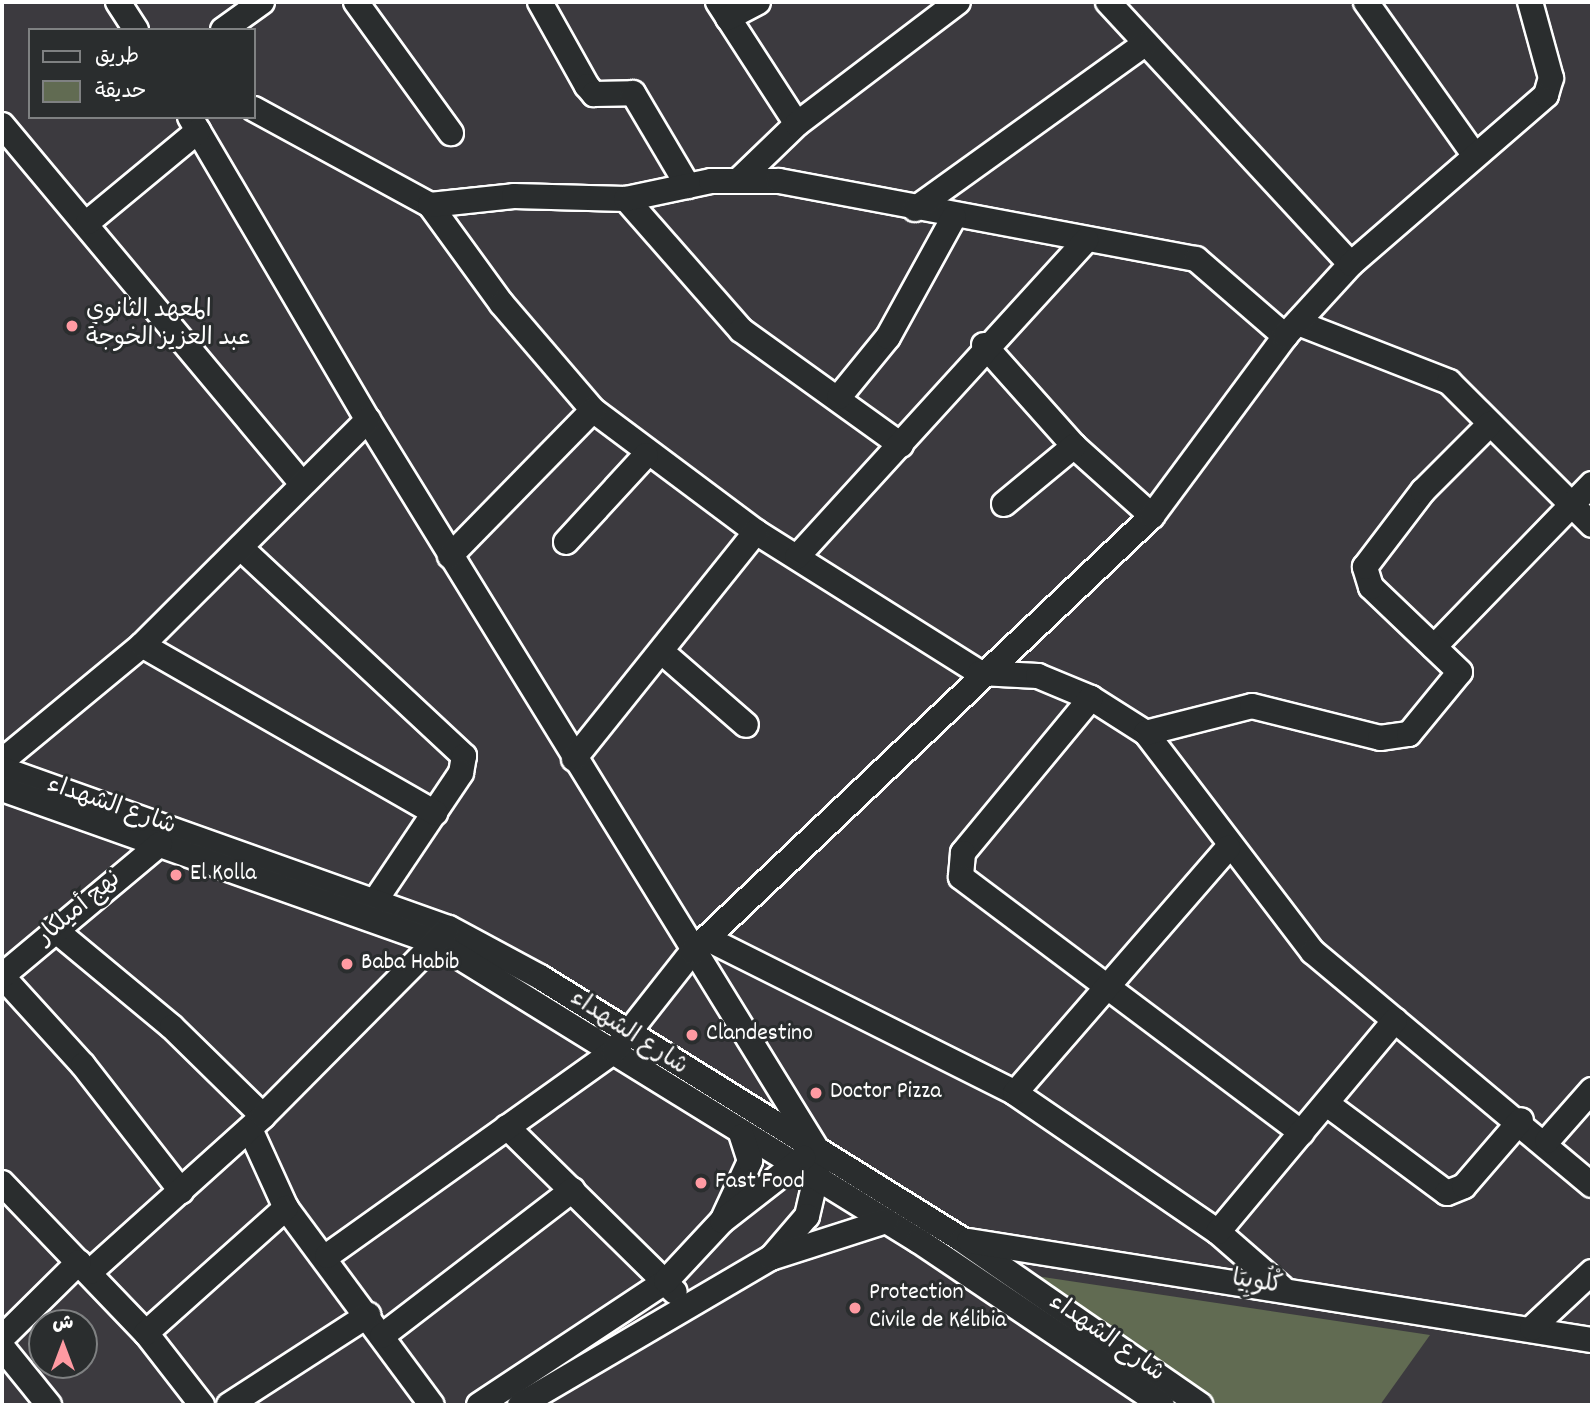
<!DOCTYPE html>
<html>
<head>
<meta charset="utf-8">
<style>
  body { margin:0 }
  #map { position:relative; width:1594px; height:1407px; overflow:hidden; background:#3c3a3f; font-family:Dekko,"Playpen Sans Arabic",sans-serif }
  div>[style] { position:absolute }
  .green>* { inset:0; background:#616b52 }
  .roads { filter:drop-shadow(2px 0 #fff) drop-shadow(-2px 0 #fff) drop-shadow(0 2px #fff) drop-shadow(0 -2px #fff) }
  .minor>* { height:24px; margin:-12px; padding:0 12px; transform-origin:12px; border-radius:12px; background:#2a2d2e }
  .dots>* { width:19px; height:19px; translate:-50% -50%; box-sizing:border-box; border:4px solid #2a2d2e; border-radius:50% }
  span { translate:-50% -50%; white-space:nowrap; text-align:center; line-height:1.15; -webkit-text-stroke:6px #2a2d2e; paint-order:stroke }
  .poi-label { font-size:24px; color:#fff }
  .left { translate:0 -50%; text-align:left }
  .street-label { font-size:24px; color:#fff }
  .frame { position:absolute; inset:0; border:4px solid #fff; pointer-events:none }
  .legend { position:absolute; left:28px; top:28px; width:228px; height:91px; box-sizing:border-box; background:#2a2d2e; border:2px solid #7f8182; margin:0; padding:9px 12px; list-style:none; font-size:21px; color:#fff }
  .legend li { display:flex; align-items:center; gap:14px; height:35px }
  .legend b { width:35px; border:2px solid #7f8182 }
  .north { position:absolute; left:28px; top:1309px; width:70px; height:70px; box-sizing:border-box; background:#2a2d2e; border:2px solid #7f8182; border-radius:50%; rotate:0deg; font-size:19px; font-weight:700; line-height:28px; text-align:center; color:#fff }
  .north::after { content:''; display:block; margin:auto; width:24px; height:32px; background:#ff9aa2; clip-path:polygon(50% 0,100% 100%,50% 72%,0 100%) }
</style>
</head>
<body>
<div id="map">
  <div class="green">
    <i style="clip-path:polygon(1009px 1272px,1430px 1335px,1380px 1405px,1209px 1405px)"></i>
  </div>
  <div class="roads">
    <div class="minor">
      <i style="left:118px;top:2px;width:33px;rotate:57deg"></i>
      <i style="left:356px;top:2px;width:162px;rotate:54.1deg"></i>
      <i style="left:540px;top:2px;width:96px;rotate:60.8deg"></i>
      <i style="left:587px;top:86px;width:11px;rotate:49deg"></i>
      <i style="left:594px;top:94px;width:39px;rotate:-1deg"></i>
      <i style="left:633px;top:93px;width:108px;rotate:59.4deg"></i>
      <i style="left:718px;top:2px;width:145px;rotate:57.1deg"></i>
      <i style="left:1108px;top:2px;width:357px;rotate:47.2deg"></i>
      <i style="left:1366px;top:2px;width:185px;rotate:54.7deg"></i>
      <i style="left:728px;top:18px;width:34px;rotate:-28deg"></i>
      <i style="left:223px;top:30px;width:48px;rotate:-35.7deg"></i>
      <i style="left:254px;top:109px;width:200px;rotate:28.6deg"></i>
      <i style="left:430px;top:205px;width:122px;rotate:54deg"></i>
      <i style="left:502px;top:304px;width:140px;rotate:49.4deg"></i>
      <i style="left:593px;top:410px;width:204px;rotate:36.8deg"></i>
      <i style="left:756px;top:532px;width:265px;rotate:32.2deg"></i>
      <i style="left:980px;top:673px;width:58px;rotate:3deg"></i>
      <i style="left:1038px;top:676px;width:57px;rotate:22.5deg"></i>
      <i style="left:1091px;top:698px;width:65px;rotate:32.5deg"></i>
      <i style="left:1146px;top:733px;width:275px;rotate:52.7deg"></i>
      <i style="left:1313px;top:952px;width:363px;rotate:39.9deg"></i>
      <i style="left:190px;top:117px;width:351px;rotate:59.6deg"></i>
      <i style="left:368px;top:420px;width:864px;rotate:58.39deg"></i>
      <i style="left:821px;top:1156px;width:62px;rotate:103.1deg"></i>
      <i style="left:807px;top:1216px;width:55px;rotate:130.6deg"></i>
      <i style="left:2px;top:125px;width:468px;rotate:50.1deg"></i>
      <i style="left:740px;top:179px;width:79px;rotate:-44deg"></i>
      <i style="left:797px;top:124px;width:202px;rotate:-37.2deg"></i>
      <i style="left:626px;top:199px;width:174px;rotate:48.7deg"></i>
      <i style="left:741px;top:330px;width:197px;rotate:35.7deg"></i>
      <i style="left:430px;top:205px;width:84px;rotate:-6.1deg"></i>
      <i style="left:514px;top:196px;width:112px;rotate:1.5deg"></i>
      <i style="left:626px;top:199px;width:87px;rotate:-12deg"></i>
      <i style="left:711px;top:181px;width:68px"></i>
      <i style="left:779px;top:181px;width:424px;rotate:10.6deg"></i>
      <i style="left:1196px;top:259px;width:118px;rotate:40.9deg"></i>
      <i style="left:915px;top:209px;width:281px;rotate:-35.7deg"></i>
      <i style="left:88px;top:222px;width:143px;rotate:-39.6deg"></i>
      <i style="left:1298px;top:323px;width:162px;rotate:21.3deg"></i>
      <i style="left:1449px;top:382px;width:202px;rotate:45deg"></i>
      <i style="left:984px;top:345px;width:135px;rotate:48.3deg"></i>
      <i style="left:1074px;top:446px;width:105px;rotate:41.9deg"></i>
      <i style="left:839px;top:397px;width:77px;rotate:-50.8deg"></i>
      <i style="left:888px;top:337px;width:137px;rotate:-61.2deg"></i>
      <i style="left:1004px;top:504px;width:91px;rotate:-39.6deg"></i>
      <i style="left:566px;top:542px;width:118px;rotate:-47.4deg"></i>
      <i style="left:241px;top:548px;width:305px;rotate:43deg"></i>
      <i style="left:464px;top:756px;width:17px;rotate:100deg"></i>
      <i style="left:461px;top:773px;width:165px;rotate:123.9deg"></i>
      <i style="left:450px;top:556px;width:204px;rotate:-45.6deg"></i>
      <i style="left:797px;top:557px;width:429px;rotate:-47.6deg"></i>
      <i style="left:142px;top:645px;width:338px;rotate:29.8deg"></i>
      <i style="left:1434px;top:647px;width:227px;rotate:-45.9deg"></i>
      <i style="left:662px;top:652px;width:111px;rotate:41deg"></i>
      <i style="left:1091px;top:698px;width:201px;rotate:129.6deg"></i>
      <i style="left:963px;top:853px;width:24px;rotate:95deg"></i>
      <i style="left:961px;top:877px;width:426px;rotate:36.9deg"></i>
      <i style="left:1146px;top:733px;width:109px;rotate:-14.3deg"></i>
      <i style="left:1252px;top:706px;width:132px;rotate:14deg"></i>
      <i style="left:1380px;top:738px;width:29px;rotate:-8deg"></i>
      <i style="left:1409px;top:734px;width:80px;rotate:-50.6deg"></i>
      <i style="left:1460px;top:672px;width:123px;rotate:-136.3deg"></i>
      <i style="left:1371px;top:587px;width:21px;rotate:-107deg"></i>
      <i style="left:1365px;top:567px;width:96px;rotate:-52.7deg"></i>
      <i style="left:1423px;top:491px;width:95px;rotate:-45deg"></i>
      <i style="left:574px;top:759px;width:291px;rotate:-51.3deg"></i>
      <i style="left:2px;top:761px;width:182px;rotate:-39.6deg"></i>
      <i style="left:142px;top:645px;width:319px;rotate:-44.9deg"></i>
      <i style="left:2px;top:769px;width:474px;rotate:19.6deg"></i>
      <i style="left:449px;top:928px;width:103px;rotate:28.3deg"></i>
      <i style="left:540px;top:977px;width:497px;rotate:31.9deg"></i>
      <i style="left:962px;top:1240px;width:290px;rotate:34.7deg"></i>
      <i style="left:2px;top:789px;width:461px;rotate:19.5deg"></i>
      <i style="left:437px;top:943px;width:567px;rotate:31.73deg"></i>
      <i style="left:919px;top:1241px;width:293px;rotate:34deg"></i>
      <i style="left:54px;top:929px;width:153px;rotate:39.7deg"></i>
      <i style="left:172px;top:1027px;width:127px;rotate:44.4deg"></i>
      <i style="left:708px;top:939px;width:343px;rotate:26.6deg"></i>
      <i style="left:1015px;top:1093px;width:246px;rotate:34.4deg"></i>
      <i style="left:1218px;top:1232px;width:84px;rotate:41.1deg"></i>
      <i style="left:2px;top:976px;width:120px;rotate:47.7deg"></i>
      <i style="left:83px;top:1065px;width:160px;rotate:52.1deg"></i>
      <i style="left:2px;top:976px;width:206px;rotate:-39.9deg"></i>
      <i style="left:1015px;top:1093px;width:325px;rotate:-49deg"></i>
      <i style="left:1327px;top:1104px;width:149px;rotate:36.6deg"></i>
      <i style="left:1447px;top:1193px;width:18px;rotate:-22deg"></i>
      <i style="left:1464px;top:1186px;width:87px;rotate:-49.2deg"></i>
      <i style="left:507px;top:1127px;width:235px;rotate:44.5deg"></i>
      <i style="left:250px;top:1129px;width:87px;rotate:65.5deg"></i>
      <i style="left:286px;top:1208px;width:245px;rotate:53.5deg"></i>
      <i style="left:1547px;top:1141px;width:68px;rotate:-48.6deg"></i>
      <i style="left:2px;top:1183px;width:208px;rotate:46.2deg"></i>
      <i style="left:146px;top:1333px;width:91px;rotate:52.1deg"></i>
      <i style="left:724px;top:1217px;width:62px;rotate:-65.1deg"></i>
      <i style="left:750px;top:1161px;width:26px;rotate:-108deg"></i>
      <i style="left:1218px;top:1232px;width:276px;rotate:-50.1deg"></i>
      <i style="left:969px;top:1241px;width:631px;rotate:9.03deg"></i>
      <i style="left:327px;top:1256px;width:353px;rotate:-35.5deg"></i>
      <i style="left:614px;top:1051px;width:126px;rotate:-51.8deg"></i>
      <i style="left:692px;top:952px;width:634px;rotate:-43.47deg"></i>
      <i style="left:1152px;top:516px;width:224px;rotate:-53.5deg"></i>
      <i style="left:1285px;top:336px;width:98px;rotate:-47.5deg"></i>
      <i style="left:1351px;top:264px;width:258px;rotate:-40.9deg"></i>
      <i style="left:1546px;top:95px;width:18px;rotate:-74deg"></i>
      <i style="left:1551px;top:78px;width:79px;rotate:-105.4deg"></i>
      <i style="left:90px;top:1272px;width:233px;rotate:-42deg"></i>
      <i style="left:263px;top:1116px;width:260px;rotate:-45.2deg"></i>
      <i style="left:1532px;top:1328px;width:82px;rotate:-43deg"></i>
      <i style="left:146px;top:1333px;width:188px;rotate:-41.8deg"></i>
      <i style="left:382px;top:1336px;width:240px;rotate:-37.5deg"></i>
      <i style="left:2px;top:1338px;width:108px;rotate:-44.6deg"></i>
      <i style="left:2px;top:1347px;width:75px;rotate:51deg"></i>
      <i style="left:229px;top:1405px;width:166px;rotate:-32.9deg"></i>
      <i style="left:479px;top:1405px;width:224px;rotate:-33.5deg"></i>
      <i style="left:666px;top:1281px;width:82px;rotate:-47deg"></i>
      <i style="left:722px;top:1221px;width:103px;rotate:-37.9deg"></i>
      <i style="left:520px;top:1405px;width:291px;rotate:-30.4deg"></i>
      <i style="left:771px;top:1258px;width:121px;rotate:-17.8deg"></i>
    </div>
  </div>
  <div class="dots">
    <i style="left:72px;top:326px;background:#ff9aa2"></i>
    <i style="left:176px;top:875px;background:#ff9aa2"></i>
    <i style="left:347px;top:964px;background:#ff9aa2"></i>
    <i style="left:692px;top:1035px;background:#ff9aa2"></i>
    <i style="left:816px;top:1093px;background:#ff9aa2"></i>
    <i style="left:701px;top:1183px;background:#ff9aa2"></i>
    <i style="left:855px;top:1308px;background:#ff9aa2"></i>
  </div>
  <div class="poi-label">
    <span class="left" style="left:86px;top:326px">المعهد الثانوي<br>عبد العزيز الخوجة</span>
    <span class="left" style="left:190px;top:875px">El Kolla</span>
    <span class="left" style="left:361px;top:964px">Baba Habib</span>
    <span class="left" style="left:706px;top:1035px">Clandestino</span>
    <span class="left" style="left:830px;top:1093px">Doctor Pizza</span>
    <span class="left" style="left:715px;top:1183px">Fast Food</span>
    <span class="left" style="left:869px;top:1308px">Protection<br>Civile de Kélibia</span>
  </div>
  <div class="street-label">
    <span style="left:111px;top:807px;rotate:19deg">شارع الشهداء</span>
    <span style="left:80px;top:909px;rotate:-40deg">نهج أميلكار</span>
    <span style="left:628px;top:1034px;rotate:33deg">شارع الشهداء</span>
    <span style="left:1257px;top:1284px;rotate:9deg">كْلُوبِيَا</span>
    <span style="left:1106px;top:1339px;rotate:35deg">شارع الشهداء</span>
  </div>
  <div class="frame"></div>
  <ul class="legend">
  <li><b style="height:9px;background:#2a2d2e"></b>طريق</li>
  <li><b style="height:19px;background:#616b52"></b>حديقة</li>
  </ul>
  <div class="north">ش</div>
</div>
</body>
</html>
